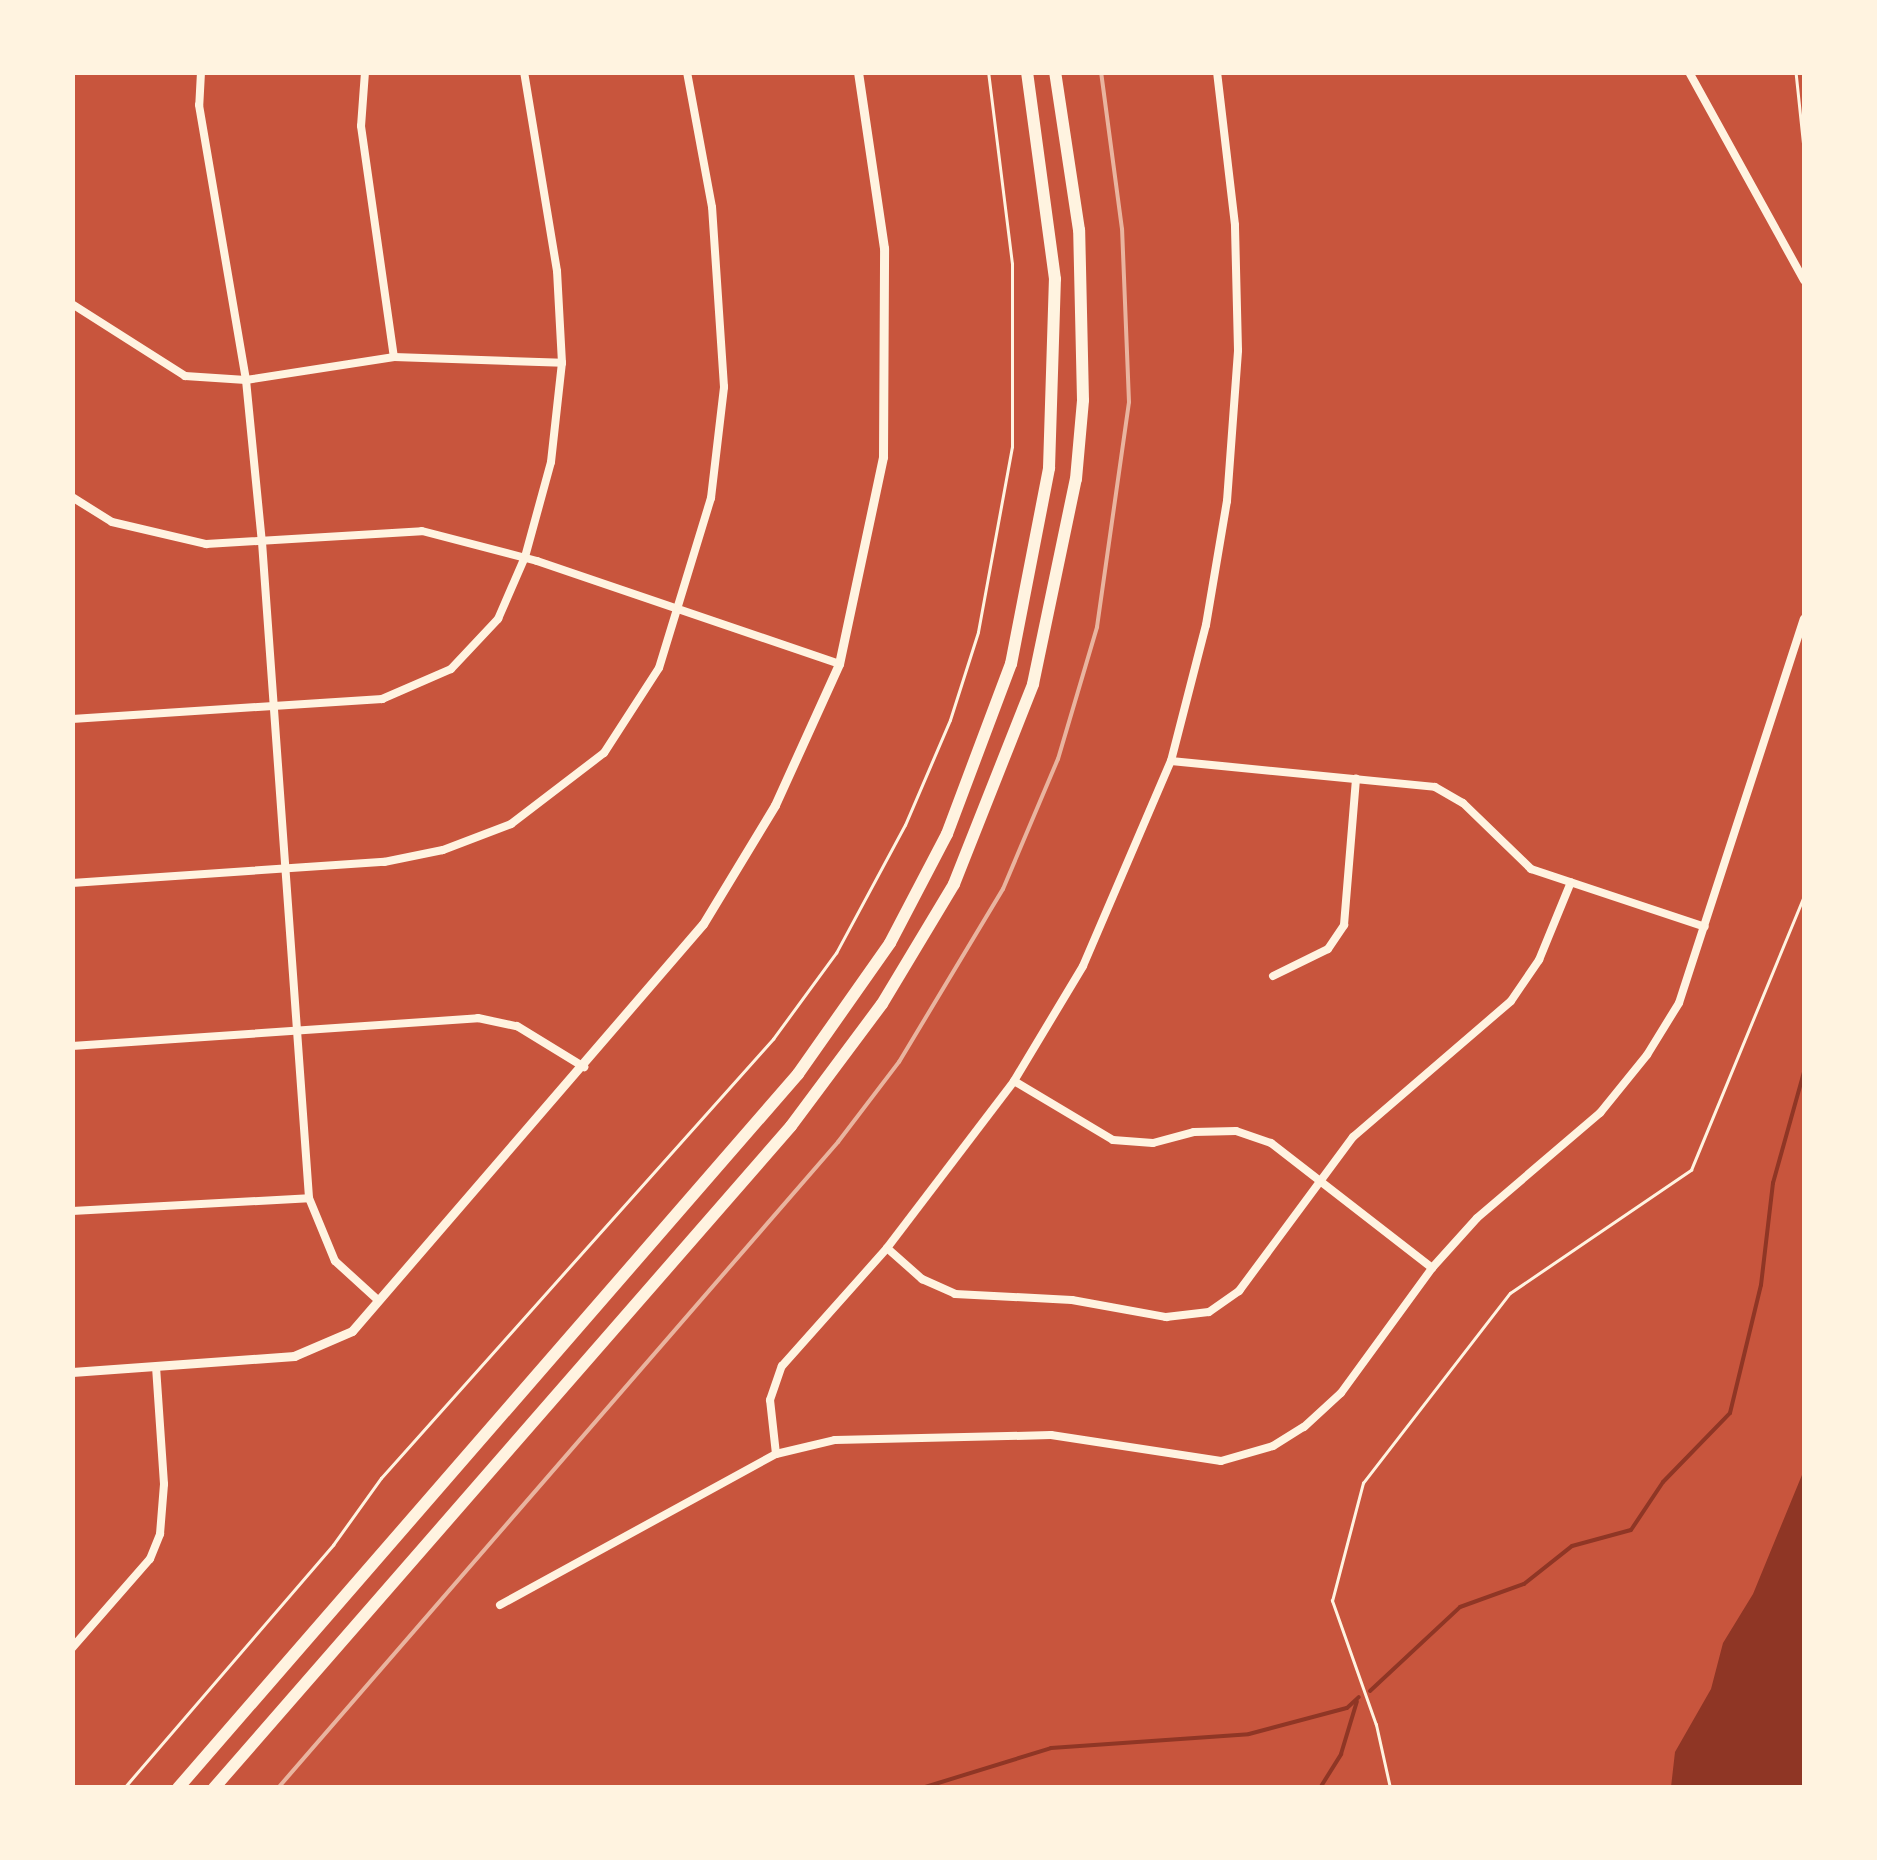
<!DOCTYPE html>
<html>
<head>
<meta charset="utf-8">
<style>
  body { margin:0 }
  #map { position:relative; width:1877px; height:1860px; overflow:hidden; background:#c8553d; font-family:Poppins,sans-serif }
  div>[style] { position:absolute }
  .water>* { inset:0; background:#8f3625 }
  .stream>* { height:4px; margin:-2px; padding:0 2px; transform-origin:2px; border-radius:2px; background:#8f3625 }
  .path>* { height:2.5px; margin:-1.25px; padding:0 1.25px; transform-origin:1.25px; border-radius:1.25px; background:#fff3e0 }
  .minor>* { height:8px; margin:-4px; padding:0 4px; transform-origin:4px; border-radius:4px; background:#fff3e0 }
  .tertiary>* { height:9px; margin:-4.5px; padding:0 4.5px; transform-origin:4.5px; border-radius:4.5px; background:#fff3e0 }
  .trunk>* { height:12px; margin:-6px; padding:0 6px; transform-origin:6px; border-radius:6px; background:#fff3e0 }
  .rail>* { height:4px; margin:-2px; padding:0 2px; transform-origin:2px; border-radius:2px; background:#e9b49f }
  span { translate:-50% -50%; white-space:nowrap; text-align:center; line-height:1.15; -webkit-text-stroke:8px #fff3e0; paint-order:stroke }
  .frame { position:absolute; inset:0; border:75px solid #fff3e0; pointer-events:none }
</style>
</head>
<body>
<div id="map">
  <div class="water">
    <i style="clip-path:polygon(1804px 1470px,1804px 1787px,1671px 1787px,1675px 1752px,1711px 1689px,1723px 1643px,1753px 1594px)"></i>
  </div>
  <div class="stream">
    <i style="left:1370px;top:1691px;width:123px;rotate:-43deg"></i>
    <i style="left:1460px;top:1607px;width:68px;rotate:-19.8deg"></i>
    <i style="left:1524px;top:1584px;width:61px;rotate:-38.4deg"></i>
    <i style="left:1572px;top:1546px;width:61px;rotate:-15.2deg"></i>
    <i style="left:1631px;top:1530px;width:58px;rotate:-56.3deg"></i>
    <i style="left:1663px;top:1482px;width:96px;rotate:-45.8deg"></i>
    <i style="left:1730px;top:1413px;width:132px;rotate:-76.4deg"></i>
    <i style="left:1761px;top:1285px;width:103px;rotate:-83.3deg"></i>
    <i style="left:1773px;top:1183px;width:115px;rotate:-74.4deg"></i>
    <i style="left:922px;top:1788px;width:135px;rotate:-17.2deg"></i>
    <i style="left:1051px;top:1748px;width:198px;rotate:-4deg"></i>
    <i style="left:1249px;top:1734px;width:101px;rotate:-14.9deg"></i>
    <i style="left:1347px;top:1708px;width:16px;rotate:-43deg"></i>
    <i style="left:1320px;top:1788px;width:40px;rotate:-58deg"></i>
    <i style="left:1341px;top:1754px;width:55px;rotate:-73.2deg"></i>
  </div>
  <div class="path">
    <i style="left:1796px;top:72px;width:76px;rotate:84deg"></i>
    <i style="left:124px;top:1788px;width:321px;rotate:-49.3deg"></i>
    <i style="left:333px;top:1545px;width:82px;rotate:-54.4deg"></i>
    <i style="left:381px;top:1478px;width:589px;rotate:-48.24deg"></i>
    <i style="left:773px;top:1039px;width:107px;rotate:-53.8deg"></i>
    <i style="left:836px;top:953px;width:145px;rotate:-61.7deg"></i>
    <i style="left:905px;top:825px;width:114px;rotate:-66.8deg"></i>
    <i style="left:950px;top:720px;width:92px;rotate:-72.3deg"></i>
    <i style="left:978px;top:632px;width:188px;rotate:-79.6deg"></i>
    <i style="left:1012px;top:447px;width:183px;rotate:-90deg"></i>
    <i style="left:1012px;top:264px;width:193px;rotate:-97.1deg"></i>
    <i style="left:1390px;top:1788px;width:65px;rotate:-102.5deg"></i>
    <i style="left:1376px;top:1725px;width:132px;rotate:-109.5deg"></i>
    <i style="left:1332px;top:1601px;width:122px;rotate:-75.3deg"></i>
    <i style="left:1363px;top:1483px;width:240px;rotate:-52.3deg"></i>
    <i style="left:1510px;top:1293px;width:219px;rotate:-34.2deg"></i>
    <i style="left:1691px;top:1170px;width:296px;rotate:-67.6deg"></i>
  </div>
  <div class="minor">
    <i style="left:201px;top:72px;width:33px;rotate:93deg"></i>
    <i style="left:199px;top:105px;width:279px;rotate:80.3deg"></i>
    <i style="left:246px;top:380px;width:163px;rotate:84.4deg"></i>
    <i style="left:262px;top:542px;width:658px;rotate:85.9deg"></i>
    <i style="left:309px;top:1198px;width:68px;rotate:67.6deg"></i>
    <i style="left:335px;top:1261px;width:59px;rotate:42.3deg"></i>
    <i style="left:365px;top:72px;width:54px;rotate:94.2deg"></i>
    <i style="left:361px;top:126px;width:233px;rotate:81.9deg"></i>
    <i style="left:1689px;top:72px;width:238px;rotate:61.1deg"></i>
    <i style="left:72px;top:304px;width:134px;rotate:32.5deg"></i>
    <i style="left:185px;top:376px;width:61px;rotate:3.8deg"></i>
    <i style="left:246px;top:380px;width:150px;rotate:-8.8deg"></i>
    <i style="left:394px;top:357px;width:168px;rotate:2deg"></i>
    <i style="left:72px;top:497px;width:47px;rotate:32deg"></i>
    <i style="left:112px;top:522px;width:97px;rotate:13.2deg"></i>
    <i style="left:206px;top:544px;width:216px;rotate:-3.4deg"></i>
    <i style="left:422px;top:531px;width:119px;rotate:14.6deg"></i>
    <i style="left:537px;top:561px;width:319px;rotate:18.8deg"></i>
    <i style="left:72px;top:719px;width:311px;rotate:-3.7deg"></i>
    <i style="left:382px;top:699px;width:75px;rotate:-23.5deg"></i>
    <i style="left:451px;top:669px;width:69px;rotate:-46.8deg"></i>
    <i style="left:498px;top:619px;width:68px;rotate:-66.5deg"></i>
    <i style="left:525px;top:557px;width:98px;rotate:-74.7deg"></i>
    <i style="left:551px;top:462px;width:100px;rotate:-83.7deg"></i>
    <i style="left:562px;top:363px;width:92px;rotate:-93.1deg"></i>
    <i style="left:557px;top:271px;width:202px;rotate:-99.4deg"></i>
    <i style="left:1171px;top:761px;width:265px;rotate:5.6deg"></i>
    <i style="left:1435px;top:787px;width:32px;rotate:30deg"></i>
    <i style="left:1463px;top:803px;width:95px;rotate:44.1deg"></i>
    <i style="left:1531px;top:869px;width:183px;rotate:18.4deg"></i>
    <i style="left:72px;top:883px;width:313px;rotate:-3.9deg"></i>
    <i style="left:384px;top:862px;width:60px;rotate:-11.5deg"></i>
    <i style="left:443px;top:850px;width:73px;rotate:-20.9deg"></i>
    <i style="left:511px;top:824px;width:117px;rotate:-37.4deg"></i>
    <i style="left:604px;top:753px;width:101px;rotate:-57.1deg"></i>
    <i style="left:659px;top:668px;width:178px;rotate:-73deg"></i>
    <i style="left:711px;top:498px;width:112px;rotate:-83.3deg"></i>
    <i style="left:724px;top:387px;width:180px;rotate:-93.8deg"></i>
    <i style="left:712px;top:207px;width:137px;rotate:-100.5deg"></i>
    <i style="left:1273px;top:976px;width:61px;rotate:-26.1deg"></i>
    <i style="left:1328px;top:949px;width:29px;rotate:-56deg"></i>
    <i style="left:1344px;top:925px;width:147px;rotate:-85.3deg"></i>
    <i style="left:72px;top:1046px;width:407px;rotate:-3.9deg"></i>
    <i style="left:478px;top:1018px;width:40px;rotate:12deg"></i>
    <i style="left:517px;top:1026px;width:79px;rotate:31.5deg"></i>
    <i style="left:1014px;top:1081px;width:115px;rotate:30.8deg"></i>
    <i style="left:1113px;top:1140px;width:40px;rotate:4.3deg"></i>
    <i style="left:1153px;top:1143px;width:42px;rotate:-15deg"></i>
    <i style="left:1194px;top:1132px;width:42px;rotate:-1.4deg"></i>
    <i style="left:1236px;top:1131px;width:37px;rotate:19deg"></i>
    <i style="left:1271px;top:1143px;width:204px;rotate:37.8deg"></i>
    <i style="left:72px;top:1211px;width:237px;rotate:-3.1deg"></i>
    <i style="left:887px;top:1248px;width:47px;rotate:41.5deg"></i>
    <i style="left:922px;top:1279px;width:36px;rotate:24deg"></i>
    <i style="left:955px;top:1294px;width:117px;rotate:2.9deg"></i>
    <i style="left:1072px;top:1300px;width:96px;rotate:10.3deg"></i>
    <i style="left:1166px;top:1317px;width:43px;rotate:-6.6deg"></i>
    <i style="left:1209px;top:1312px;width:37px;rotate:-35deg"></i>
    <i style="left:1239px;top:1291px;width:192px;rotate:-53.5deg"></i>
    <i style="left:1353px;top:1137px;width:208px;rotate:-40.7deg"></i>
    <i style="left:1511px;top:1001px;width:50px;rotate:-55.7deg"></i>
    <i style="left:1539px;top:960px;width:84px;rotate:-67.7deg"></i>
    <i style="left:776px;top:1454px;width:54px;rotate:-96.3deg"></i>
    <i style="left:770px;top:1400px;width:36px;rotate:-71deg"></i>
    <i style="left:782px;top:1366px;width:158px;rotate:-48.3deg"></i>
    <i style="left:887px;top:1248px;width:210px;rotate:-52.7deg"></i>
    <i style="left:1014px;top:1081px;width:134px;rotate:-59deg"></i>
    <i style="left:1083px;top:966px;width:223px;rotate:-66.8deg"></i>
    <i style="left:1171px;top:761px;width:140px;rotate:-75.6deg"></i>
    <i style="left:1206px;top:625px;width:126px;rotate:-80.4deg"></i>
    <i style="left:1227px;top:501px;width:151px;rotate:-85.8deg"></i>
    <i style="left:1238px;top:350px;width:125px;rotate:-91.4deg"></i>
    <i style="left:1235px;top:225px;width:154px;rotate:-96.7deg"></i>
    <i style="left:500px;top:1605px;width:315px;rotate:-28.7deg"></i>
    <i style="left:776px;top:1454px;width:61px;rotate:-13.3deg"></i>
    <i style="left:835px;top:1440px;width:216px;rotate:-1.3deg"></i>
    <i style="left:1051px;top:1435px;width:172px;rotate:8.7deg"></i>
    <i style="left:1221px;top:1461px;width:54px;rotate:-16.1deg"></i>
    <i style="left:1273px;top:1446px;width:36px;rotate:-32deg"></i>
    <i style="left:1304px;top:1427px;width:50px;rotate:-42.6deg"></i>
    <i style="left:1341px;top:1393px;width:155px;rotate:-53.9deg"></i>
    <i style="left:1432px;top:1268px;width:67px;rotate:-48deg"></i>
    <i style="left:1477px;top:1218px;width:162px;rotate:-40.5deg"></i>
    <i style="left:1600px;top:1113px;width:75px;rotate:-51deg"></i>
    <i style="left:1647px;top:1055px;width:61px;rotate:-58.4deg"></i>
    <i style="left:1679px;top:1003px;width:404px;rotate:-72deg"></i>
    <i style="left:72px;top:1648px;width:118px;rotate:-48.8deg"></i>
    <i style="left:150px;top:1559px;width:27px;rotate:-68deg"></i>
    <i style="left:160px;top:1534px;width:50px;rotate:-85.4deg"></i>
    <i style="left:164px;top:1484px;width:116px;rotate:-93.9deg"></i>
  </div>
  <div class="tertiary">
    <i style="left:72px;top:1372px;width:223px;rotate:-4.1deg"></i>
    <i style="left:294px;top:1356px;width:63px;rotate:-23.3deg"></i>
    <i style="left:352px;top:1331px;width:537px;rotate:-49.23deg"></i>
    <i style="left:703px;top:924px;width:139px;rotate:-58.8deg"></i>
    <i style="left:775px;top:805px;width:155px;rotate:-65.6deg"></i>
    <i style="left:839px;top:664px;width:212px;rotate:-78deg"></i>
    <i style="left:883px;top:457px;width:209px;rotate:-89.7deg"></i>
    <i style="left:884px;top:248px;width:178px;rotate:-98.4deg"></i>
  </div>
  <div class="trunk">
    <i style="left:178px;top:1788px;width:946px;rotate:-49.03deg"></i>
    <i style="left:798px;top:1074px;width:160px;rotate:-54.9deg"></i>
    <i style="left:890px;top:943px;width:123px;rotate:-62.4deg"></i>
    <i style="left:947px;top:834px;width:182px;rotate:-69.4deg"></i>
    <i style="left:1011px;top:664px;width:200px;rotate:-79deg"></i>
    <i style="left:1049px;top:468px;width:189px;rotate:-88.2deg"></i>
    <i style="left:1055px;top:279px;width:209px;rotate:-97.7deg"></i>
    <i style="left:214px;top:1788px;width:878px;rotate:-48.92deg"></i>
    <i style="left:791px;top:1126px;width:152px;rotate:-53.3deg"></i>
    <i style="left:882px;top:1004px;width:140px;rotate:-59deg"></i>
    <i style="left:954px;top:884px;width:215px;rotate:-68.4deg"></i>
    <i style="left:1033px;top:684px;width:209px;rotate:-78.2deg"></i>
    <i style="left:1076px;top:479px;width:79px;rotate:-84.9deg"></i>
    <i style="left:1083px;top:400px;width:170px;rotate:-91.3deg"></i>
    <i style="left:1079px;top:230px;width:160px;rotate:-98.6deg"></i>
  </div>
  <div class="rail">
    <i style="left:278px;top:1788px;width:855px;rotate:-49.08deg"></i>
    <i style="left:838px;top:1142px;width:101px;rotate:-52.7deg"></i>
    <i style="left:899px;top:1062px;width:202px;rotate:-59deg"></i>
    <i style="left:1003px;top:889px;width:141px;rotate:-67.1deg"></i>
    <i style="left:1058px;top:759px;width:138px;rotate:-73.5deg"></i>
    <i style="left:1097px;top:627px;width:227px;rotate:-81.9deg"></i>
    <i style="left:1129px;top:402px;width:173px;rotate:-92.3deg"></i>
    <i style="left:1122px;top:229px;width:158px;rotate:-97.6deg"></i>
  </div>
  <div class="frame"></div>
</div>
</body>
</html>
